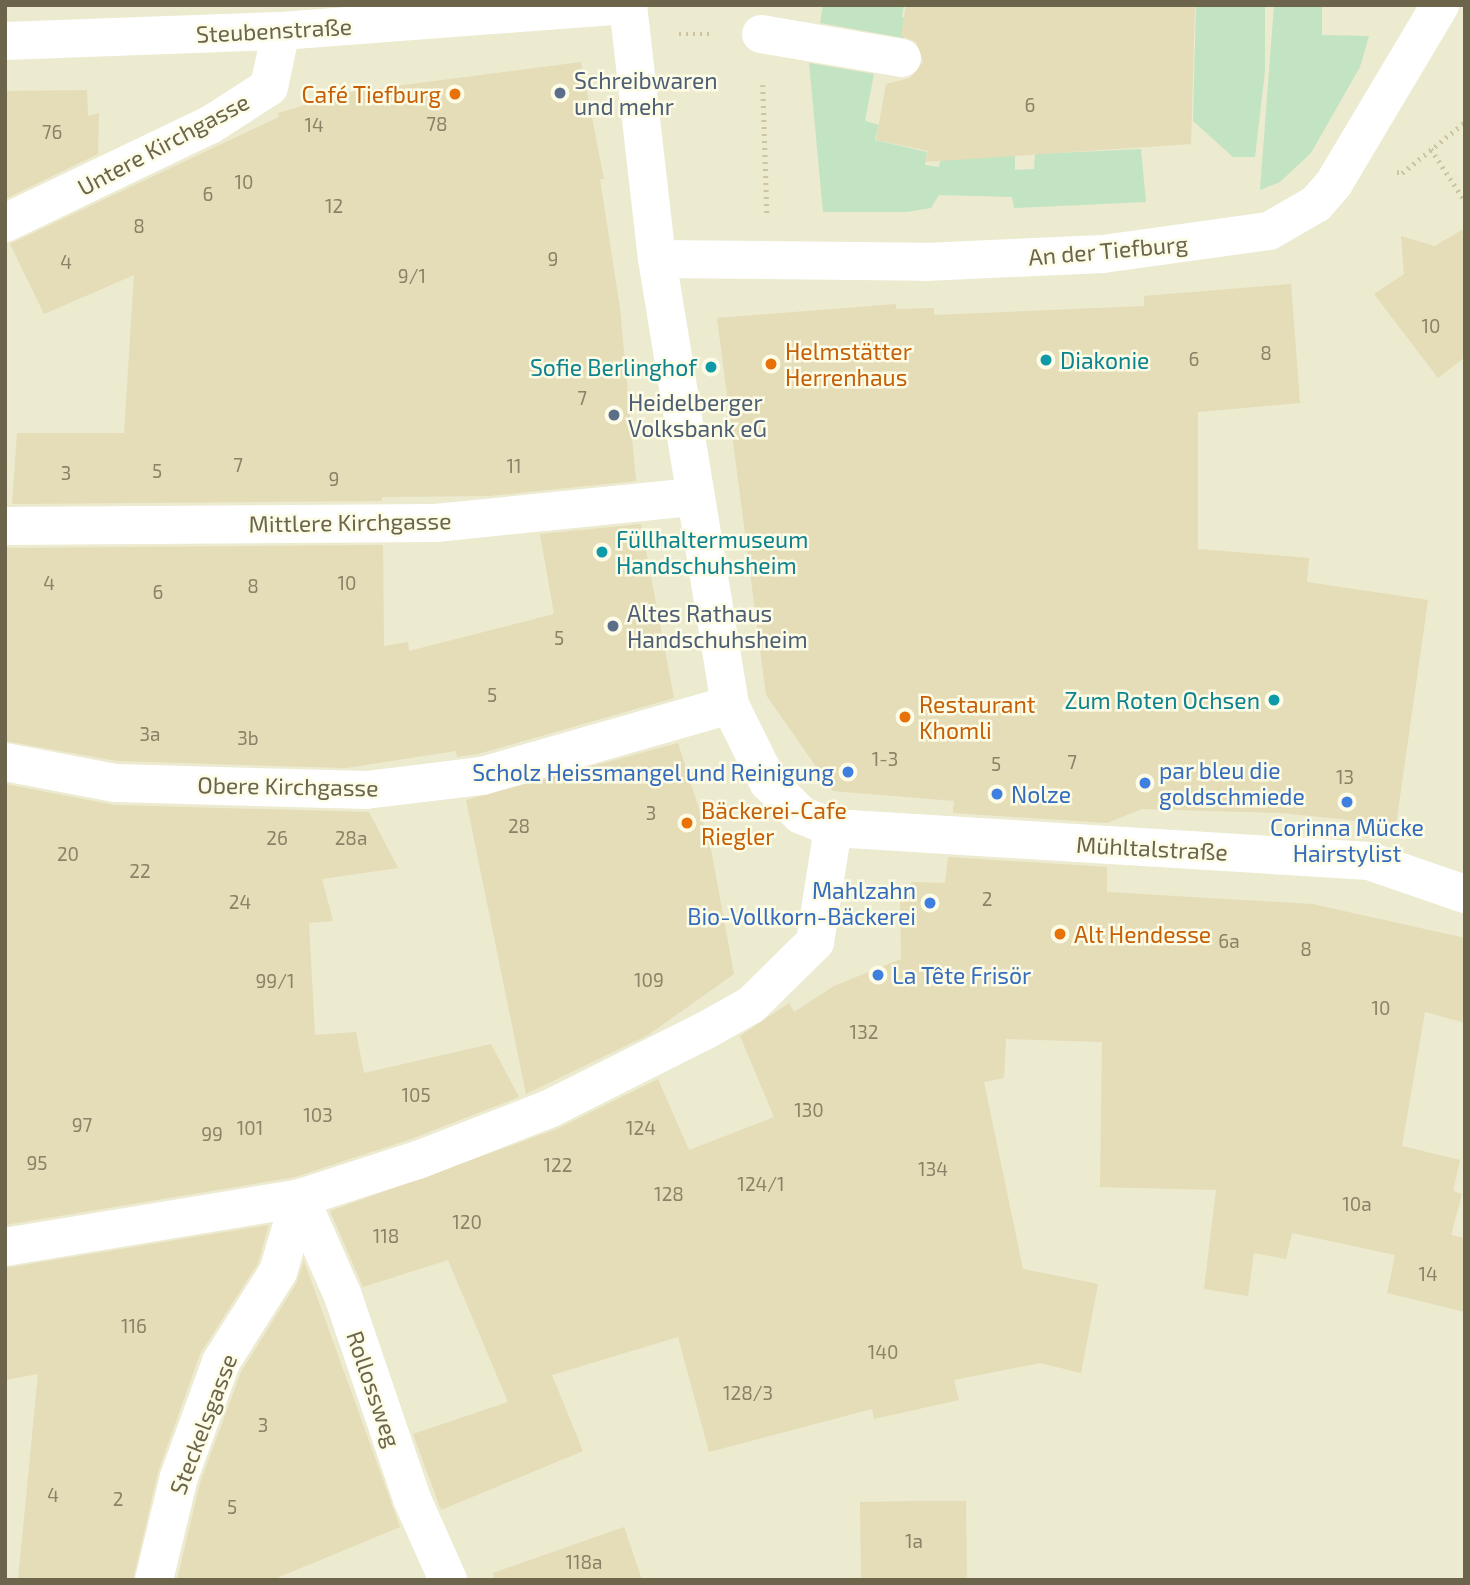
<!DOCTYPE html>
<html>
<head>
<meta charset="utf-8">
<style>
  body { margin:0 }
  #map { position:relative; width:1470px; height:1585px; overflow:hidden; background:#f9f9e2; font-family:"Exo 2",sans-serif }
  div>[style] { position:absolute }
  .residential>* { inset:0; background:#eceacf }
  .green>* { inset:0; background:#c3e4c3 }
  .building>* { inset:0; background:#e5dcb8 }
  .path>* { height:4.5px; margin-top:-2.25px; transform-origin:0; background:repeating-linear-gradient(90deg,#cec4a1 0 2px,transparent 0 7px) }
  .minor>* { height:38px; margin:-19px; padding:0 19px; transform-origin:19px; border-radius:19px; background:#fff }
  .dots>* { width:19px; height:19px; translate:-50% -50%; box-sizing:border-box; border:4px solid #fcfce7; border-radius:50% }
  span { translate:-50% -50%; white-space:nowrap; text-align:center; line-height:1.15; -webkit-text-stroke:5px #fcfce7; paint-order:stroke }
  .number-label { font-size:19px; color:#8b8267 }
  .number-label span { -webkit-text-stroke-width:0 }
  .street-label { font-size:23px; color:#6d644c }
  .service-label { font-size:23px; color:#4e5e75 }
  .left { translate:0 -50%; text-align:left }
  .food-label { font-size:23px; color:#c56008 }
  .right { translate:-100% -50%; text-align:right }
  .culture-label { font-size:23px; color:#0d838f }
  .shop-label { font-size:23px; color:#366cbe }
  .frame { position:absolute; inset:0; border:7px solid #6d644c; pointer-events:none }
</style>
</head>
<body>
<div id="map">
  <div class="residential">
    <i style="clip-path:polygon(5px 5px,1465px 5px,1465px 1580px,5px 1580px)"></i>
  </div>
  <div class="green">
    <i style="clip-path:polygon(823px 5px,904px 5px,902px 17px,908px 18px,904px 38px,820px 23px)"></i>
    <i style="clip-path:polygon(1196px 5px,1265px 5px,1265px 71px,1255px 157px,1233px 157px,1193px 121px)"></i>
    <i style="clip-path:polygon(1274px 5px,1322px 5px,1322px 35px,1369px 36px,1360px 67px,1311px 153px,1280px 182px,1260px 190px)"></i>
    <i style="clip-path:polygon(809px 63px,874px 74px,865px 121px,879px 125px,875px 140px,927px 152px,925px 165px,939px 167px,942px 153px,1015px 154px,1015px 170px,1034px 169px,1035px 154px,1141px 149px,1146px 202px,1014px 208px,1012px 197px,939px 195px,931px 208px,907px 212px,823px 212px)"></i>
  </div>
  <div class="building">
    <i style="clip-path:polygon(906px 5px,1195px 5px,1191px 144px,925px 162px,928px 151px,876px 140px,886px 84px,910px 78px,923px 62px,916px 42px,901px 36px)"></i>
    <i style="clip-path:polygon(581px 62px,604px 179px,600px 179px,620px 308px,636px 481px,489px 496px,382px 497px,382px 501px,12px 504px,17px 433px,124px 433px,134px 275px,44px 314px,10px 244px,279px 117px,278px 113px,349px 92px)"></i>
    <i style="clip-path:polygon(87px 90px,88px 116px,99px 113px,98px 154px,5px 199px,5px 91px)"></i>
    <i style="clip-path:polygon(1465px 228px,1465px 357px,1438px 378px,1374px 294px,1404px 274px,1401px 236px,1435px 246px)"></i>
    <i style="clip-path:polygon(1291px 284px,1300px 403px,1198px 412px,1198px 549px,1309px 558px,1307px 582px,1428px 600px,1396px 825px,1282px 813px,1142px 809px,1107px 823px,953px 813px,954px 801px,833px 791px,766px 695px,717px 318px,896px 304px,896px 309px,934px 308px,934px 315px,1144px 306px,1144px 296px)"></i>
    <i style="clip-path:polygon(641px 524px,674px 698px,478px 754px,457px 757px,456px 751px,346px 768px,117px 761px,5px 741px,5px 548px,383px 545px,384px 646px,408px 642px,409px 651px,554px 614px,540px 534px)"></i>
    <i style="clip-path:polygon(678px 743px,710px 844px,734px 974px,648px 1035px,526px 1094px,466px 800px)"></i>
    <i style="clip-path:polygon(5px 784px,114px 805px,369px 812px,398px 868px,322px 879px,333px 921px,309px 923px,315px 1035px,356px 1032px,364px 1073px,491px 1044px,519px 1097px,411px 1139px,295px 1177px,5px 1225px)"></i>
    <i style="clip-path:polygon(948px 857px,1107px 867px,1107px 892px,1312px 904px,1465px 938px,1465px 1023px,1425px 1012px,1402px 1146px,1460px 1160px,1453px 1191px,1462px 1194px,1451px 1235px,1465px 1238px,1465px 1312px,1387px 1293px,1395px 1255px,1292px 1233px,1286px 1259px,1254px 1253px,1248px 1296px,1204px 1289px,1216px 1190px,1100px 1187px,1102px 1042px,1006px 1039px,1004px 1078px,984px 1082px,1023px 1269px,1098px 1284px,1081px 1373px,1040px 1363px,954px 1380px,959px 1400px,874px 1419px,872px 1409px,709px 1452px,678px 1337px,552px 1375px,583px 1451px,441px 1510px,413px 1434px,508px 1402px,448px 1260px,363px 1287px,330px 1211px,557px 1129px,658px 1079px,689px 1150px,774px 1117px,740px 1036px,789px 1003px,794px 1012px,834px 986px,901px 959px,900px 898px,912px 882px,945px 883px)"></i>
    <i style="clip-path:polygon(269px 1225px,258px 1263px,200px 1354px,158px 1472px,133px 1580px,18px 1580px,38px 1374px,5px 1380px,5px 1268px)"></i>
    <i style="clip-path:polygon(304px 1261px,400px 1527px,272px 1580px,177px 1580px,200px 1483px,241px 1372px,296px 1284px)"></i>
    <i style="clip-path:polygon(919px 1501px,966px 1501px,967px 1580px,861px 1580px,860px 1502px)"></i>
    <i style="clip-path:polygon(624px 1527px,642px 1580px,494px 1580px,493px 1573px)"></i>
  </div>
  <div class="path">
    <i style="left:679px;top:34px;width:34px"></i>
    <i style="left:763px;top:85px;width:128px;rotate:88.2deg"></i>
    <i style="left:1431px;top:149px;width:62px;rotate:56.8deg"></i>
    <i style="left:1397px;top:172px;width:5px;rotate:11deg"></i>
    <i style="left:1402px;top:173px;width:81px;rotate:-39deg"></i>
  </div>
  <div class="minor">
    <i style="left:628px;top:5px;width:256px;rotate:83.5deg"></i>
    <i style="left:657px;top:259px;width:452px;rotate:80.7deg"></i>
    <i style="left:730px;top:705px;width:86px;rotate:63.7deg"></i>
    <i style="left:768px;top:782px;width:47px;rotate:45deg"></i>
    <i style="left:801px;top:815px;width:35px;rotate:22deg"></i>
    <i style="left:833px;top:828px;width:537px;rotate:3.52deg"></i>
    <i style="left:1369px;top:861px;width:102px;rotate:19deg"></i>
    <i style="left:761px;top:34px;width:143px;rotate:9.7deg"></i>
    <i style="left:5px;top:41px;width:276px;rotate:-2.1deg"></i>
    <i style="left:281px;top:31px;width:346px;rotate:-4.3deg"></i>
    <i style="left:5px;top:223px;width:227px;rotate:-25.6deg"></i>
    <i style="left:210px;top:125px;width:70px;rotate:-32.8deg"></i>
    <i style="left:269px;top:87px;width:57px;rotate:-77.9deg"></i>
    <i style="left:657px;top:259px;width:268px;rotate:0.6deg"></i>
    <i style="left:925px;top:262px;width:178px;rotate:-2.6deg"></i>
    <i style="left:1103px;top:254px;width:168px;rotate:-7.9deg"></i>
    <i style="left:1269px;top:231px;width:54px;rotate:-29.9deg"></i>
    <i style="left:1316px;top:204px;width:28px;rotate:-49deg"></i>
    <i style="left:1334px;top:183px;width:207px;rotate:-59.2deg"></i>
    <i style="left:5px;top:526px;width:431px;rotate:-0.4deg"></i>
    <i style="left:436px;top:523px;width:259px;rotate:-5.8deg"></i>
    <i style="left:5px;top:762px;width:112px;rotate:10.8deg"></i>
    <i style="left:115px;top:783px;width:251px;rotate:1.6deg"></i>
    <i style="left:366px;top:790px;width:117px;rotate:-6.9deg"></i>
    <i style="left:482px;top:776px;width:258px;rotate:-16deg"></i>
    <i style="left:300px;top:1198px;width:107px;rotate:66.3deg"></i>
    <i style="left:343px;top:1296px;width:214px;rotate:71.2deg"></i>
    <i style="left:412px;top:1499px;width:89px;rotate:66deg"></i>
    <i style="left:5px;top:1247px;width:299px;rotate:-9.4deg"></i>
    <i style="left:300px;top:1198px;width:124px;rotate:-17.9deg"></i>
    <i style="left:418px;top:1160px;width:141px;rotate:-21.3deg"></i>
    <i style="left:549px;top:1109px;width:178px;rotate:-26.7deg"></i>
    <i style="left:708px;top:1029px;width:49px;rotate:-29.2deg"></i>
    <i style="left:751px;top:1005px;width:90px;rotate:-44.5deg"></i>
    <i style="left:815px;top:942px;width:115px;rotate:-81deg"></i>
    <i style="left:154px;top:1580px;width:106px;rotate:-76.4deg"></i>
    <i style="left:179px;top:1477px;width:122px;rotate:-69.9deg"></i>
    <i style="left:221px;top:1362px;width:107px;rotate:-57.7deg"></i>
    <i style="left:278px;top:1272px;width:77px;rotate:-73.4deg"></i>
  </div>
  <div class="dots">
    <i style="left:560px;top:93px;background:#5c6f8a"></i>
    <i style="left:455px;top:94px;background:#e8710a"></i>
    <i style="left:1046px;top:360px;background:#0f9aa8"></i>
    <i style="left:771px;top:364px;background:#e8710a"></i>
    <i style="left:711px;top:367px;background:#0f9aa8"></i>
    <i style="left:614px;top:415px;background:#5c6f8a"></i>
    <i style="left:602px;top:552px;background:#0f9aa8"></i>
    <i style="left:613px;top:626px;background:#5c6f8a"></i>
    <i style="left:1274px;top:700px;background:#0f9aa8"></i>
    <i style="left:905px;top:717px;background:#e8710a"></i>
    <i style="left:848px;top:772px;background:#3f7fe0"></i>
    <i style="left:1145px;top:783px;background:#3f7fe0"></i>
    <i style="left:997px;top:794px;background:#3f7fe0"></i>
    <i style="left:1347px;top:802px;background:#3f7fe0"></i>
    <i style="left:687px;top:823px;background:#e8710a"></i>
    <i style="left:930px;top:903px;background:#3f7fe0"></i>
    <i style="left:1060px;top:934px;background:#e8710a"></i>
    <i style="left:878px;top:975px;background:#3f7fe0"></i>
  </div>
  <div class="number-label">
    <span style="left:1030px;top:105px">6</span>
    <span style="left:437px;top:124px">78</span>
    <span style="left:314px;top:125px">14</span>
    <span style="left:52px;top:132px">76</span>
    <span style="left:244px;top:182px">10</span>
    <span style="left:208px;top:194px">6</span>
    <span style="left:334px;top:206px">12</span>
    <span style="left:139px;top:226px">8</span>
    <span style="left:553px;top:259px">9</span>
    <span style="left:66px;top:262px">4</span>
    <span style="left:412px;top:276px">9/1</span>
    <span style="left:1431px;top:326px">10</span>
    <span style="left:1266px;top:353px">8</span>
    <span style="left:1194px;top:359px">6</span>
    <span style="left:582px;top:398px">7</span>
    <span style="left:238px;top:465px">7</span>
    <span style="left:514px;top:466px">11</span>
    <span style="left:157px;top:471px">5</span>
    <span style="left:66px;top:473px">3</span>
    <span style="left:334px;top:479px">9</span>
    <span style="left:49px;top:583px">4</span>
    <span style="left:347px;top:583px">10</span>
    <span style="left:253px;top:586px">8</span>
    <span style="left:158px;top:592px">6</span>
    <span style="left:559px;top:638px">5</span>
    <span style="left:492px;top:695px">5</span>
    <span style="left:150px;top:734px">3a</span>
    <span style="left:248px;top:738px">3b</span>
    <span style="left:885px;top:759px">1-3</span>
    <span style="left:1072px;top:762px">7</span>
    <span style="left:996px;top:764px">5</span>
    <span style="left:1345px;top:777px">13</span>
    <span style="left:651px;top:813px">3</span>
    <span style="left:519px;top:826px">28</span>
    <span style="left:277px;top:838px">26</span>
    <span style="left:351px;top:838px">28a</span>
    <span style="left:68px;top:854px">20</span>
    <span style="left:140px;top:871px">22</span>
    <span style="left:987px;top:899px">2</span>
    <span style="left:240px;top:902px">24</span>
    <span style="left:1229px;top:941px">6a</span>
    <span style="left:1306px;top:949px">8</span>
    <span style="left:649px;top:980px">109</span>
    <span style="left:275px;top:981px">99/1</span>
    <span style="left:1381px;top:1008px">10</span>
    <span style="left:864px;top:1032px">132</span>
    <span style="left:416px;top:1095px">105</span>
    <span style="left:809px;top:1110px">130</span>
    <span style="left:318px;top:1115px">103</span>
    <span style="left:82px;top:1125px">97</span>
    <span style="left:250px;top:1128px">101</span>
    <span style="left:641px;top:1128px">124</span>
    <span style="left:212px;top:1134px">99</span>
    <span style="left:37px;top:1163px">95</span>
    <span style="left:558px;top:1165px">122</span>
    <span style="left:933px;top:1169px">134</span>
    <span style="left:761px;top:1184px">124/1</span>
    <span style="left:669px;top:1194px">128</span>
    <span style="left:1357px;top:1204px">10a</span>
    <span style="left:467px;top:1222px">120</span>
    <span style="left:386px;top:1236px">118</span>
    <span style="left:1428px;top:1274px">14</span>
    <span style="left:134px;top:1326px">116</span>
    <span style="left:883px;top:1352px">140</span>
    <span style="left:748px;top:1393px">128/3</span>
    <span style="left:263px;top:1425px">3</span>
    <span style="left:53px;top:1495px">4</span>
    <span style="left:118px;top:1499px">2</span>
    <span style="left:232px;top:1507px">5</span>
    <span style="left:914px;top:1541px">1a</span>
    <span style="left:584px;top:1562px">118a</span>
  </div>
  <div class="street-label">
    <span style="left:274px;top:30px;rotate:-3deg">Steubenstraße</span>
    <span style="left:163px;top:144px;rotate:-28deg">Untere Kirchgasse</span>
    <span style="left:1108px;top:250px;rotate:-5deg">An der Tiefburg</span>
    <span style="left:350px;top:522px;rotate:-1deg">Mittlere Kirchgasse</span>
    <span style="left:288px;top:786px;rotate:1deg">Obere Kirchgasse</span>
    <span style="left:1152px;top:848px;rotate:3deg">Mühltalstraße</span>
    <span style="left:374px;top:1389px;rotate:71deg">Rollossweg</span>
    <span style="left:203px;top:1424px;rotate:-69deg">Steckelsgasse</span>
  </div>
  <div class="service-label">
    <span class="left" style="left:574px;top:93px">Schreibwaren<br>und mehr</span>
    <span class="left" style="left:628px;top:415px">Heidelberger<br>Volksbank eG</span>
    <span class="left" style="left:627px;top:626px">Altes Rathaus<br>Handschuhsheim</span>
  </div>
  <div class="food-label">
    <span class="right" style="left:441px;top:94px">Café Tiefburg</span>
    <span class="left" style="left:785px;top:364px">Helmstätter<br>Herrenhaus</span>
    <span class="left" style="left:919px;top:717px">Restaurant<br>Khomli</span>
    <span class="left" style="left:701px;top:823px">Bäckerei-Cafe<br>Riegler</span>
    <span class="left" style="left:1074px;top:934px">Alt Hendesse</span>
  </div>
  <div class="culture-label">
    <span class="left" style="left:1060px;top:360px">Diakonie</span>
    <span class="right" style="left:697px;top:367px">Sofie Berlinghof</span>
    <span class="left" style="left:616px;top:552px">Füllhaltermuseum<br>Handschuhsheim</span>
    <span class="right" style="left:1260px;top:700px">Zum Roten Ochsen</span>
  </div>
  <div class="shop-label">
    <span class="left" style="left:1159px;top:783px">par bleu die<br>goldschmiede</span>
    <span class="right" style="left:834px;top:772px">Scholz Heissmangel und Reinigung</span>
    <span class="left" style="left:1011px;top:794px">Nolze</span>
    <span style="left:1347px;top:840px">Corinna Mücke<br>Hairstylist</span>
    <span class="right" style="left:916px;top:903px">Mahlzahn<br>Bio-Vollkorn-Bäckerei</span>
    <span class="left" style="left:892px;top:975px">La Tête Frisör</span>
  </div>
  <div class="frame"></div>
</div>
</body>
</html>
